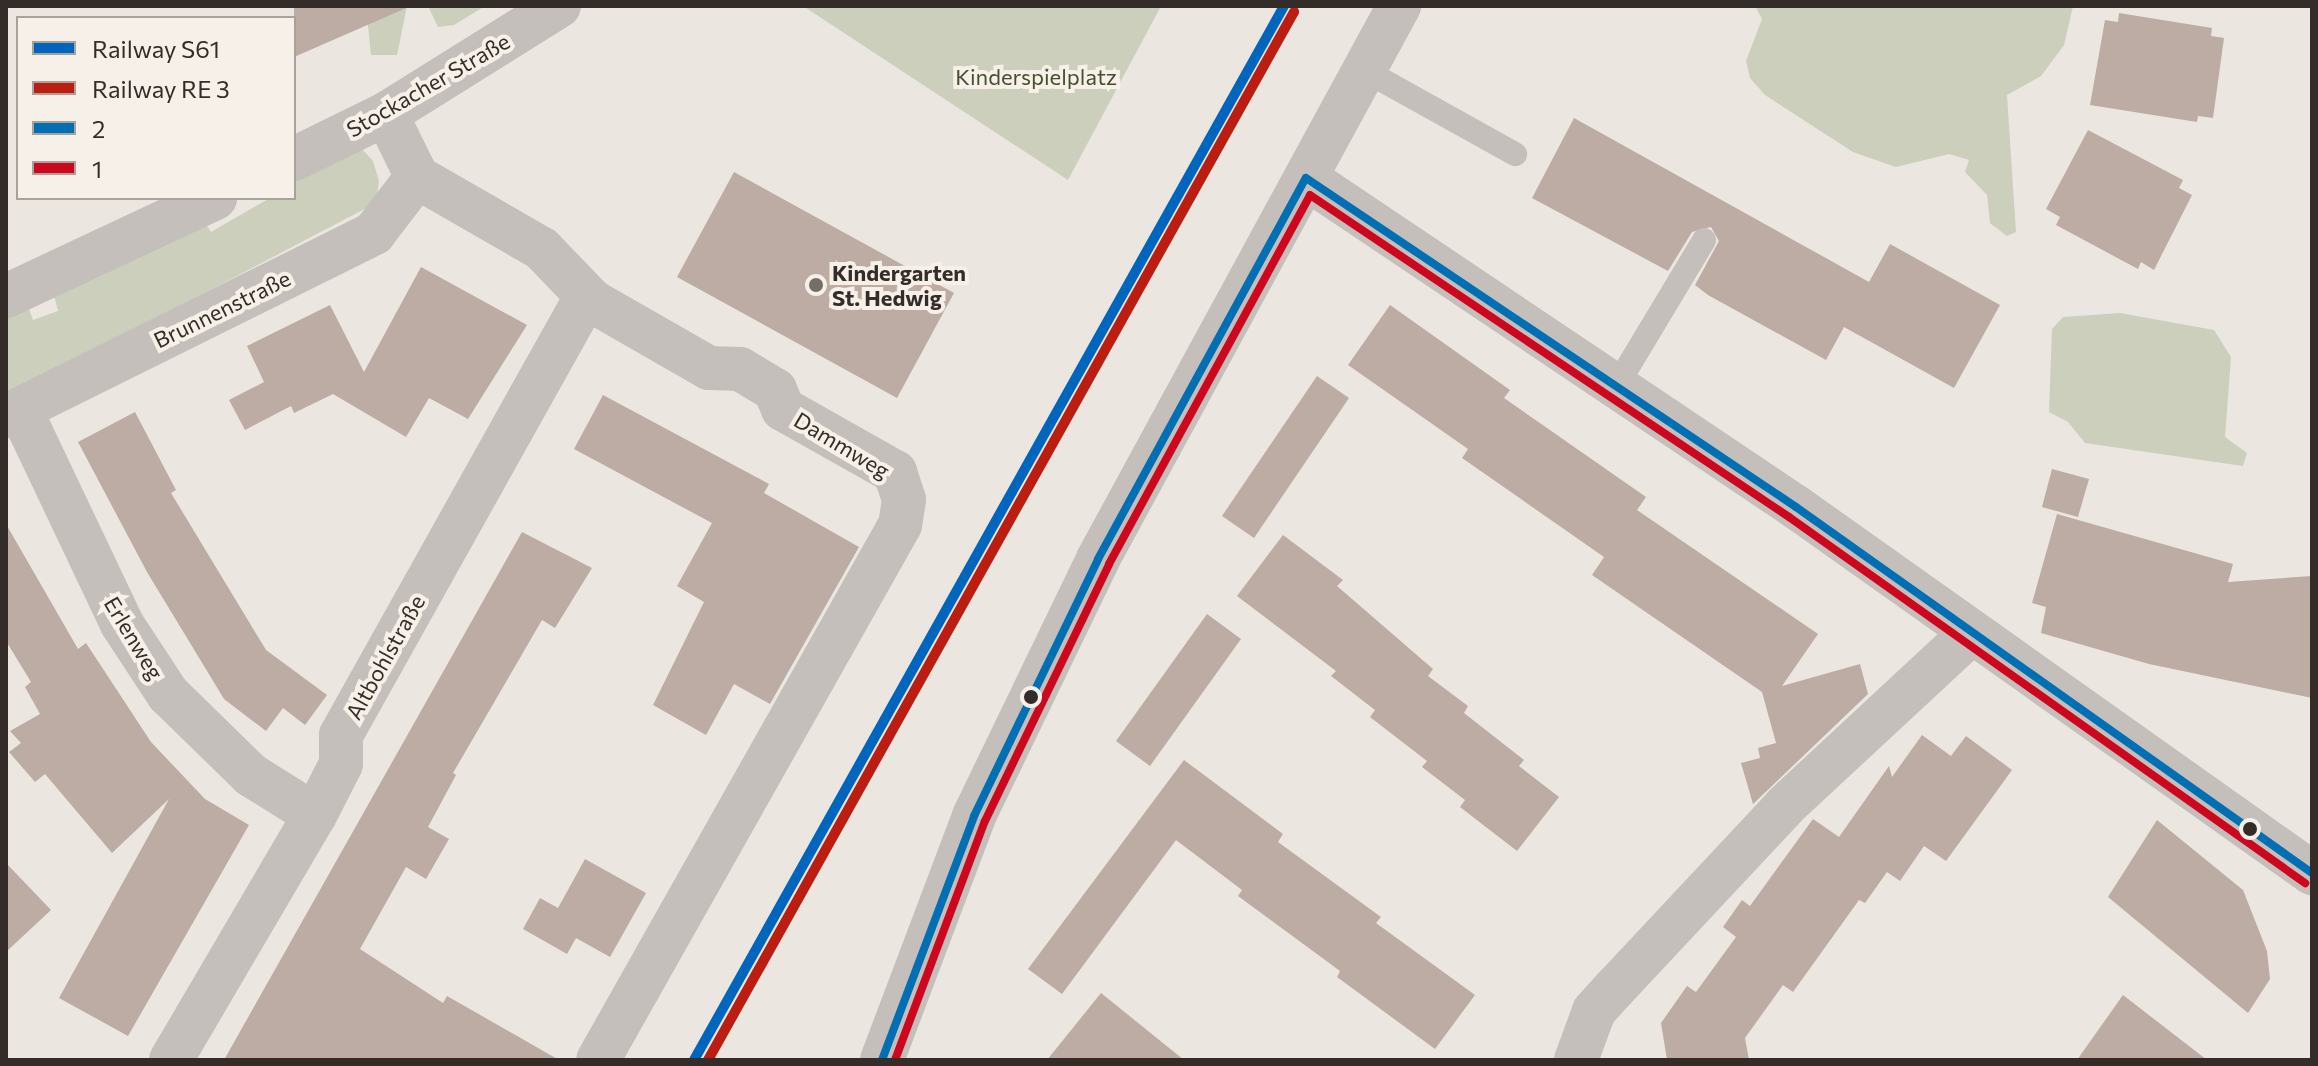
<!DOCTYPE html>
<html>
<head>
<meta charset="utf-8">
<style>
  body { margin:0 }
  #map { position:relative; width:2318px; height:1066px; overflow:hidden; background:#ebe6e0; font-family:Commissioner,sans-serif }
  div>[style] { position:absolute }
  .green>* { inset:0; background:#cccfbc }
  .building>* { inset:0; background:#bdaca4 }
  .service>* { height:24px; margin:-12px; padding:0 12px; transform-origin:12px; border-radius:12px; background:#c4bfba }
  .minor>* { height:44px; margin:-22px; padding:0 22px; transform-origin:22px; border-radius:22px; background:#c4bfba }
  .bus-1>* { height:8px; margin:-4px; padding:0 4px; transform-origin:4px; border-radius:4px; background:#006fb4 }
  .bus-2>* { height:8px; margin:-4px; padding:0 4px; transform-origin:4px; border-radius:4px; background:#cd071e }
  .rail-1>* { height:10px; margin:-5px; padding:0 5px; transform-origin:5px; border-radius:5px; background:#0065bd }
  .rail-2>* { height:10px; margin:-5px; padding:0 5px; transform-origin:5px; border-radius:5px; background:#bb1e10 }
  .dots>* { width:22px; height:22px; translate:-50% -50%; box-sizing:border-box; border:4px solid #f7f0e8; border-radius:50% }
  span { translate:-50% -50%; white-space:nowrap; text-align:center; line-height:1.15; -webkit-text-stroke:8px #f7f0e8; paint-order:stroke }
  .park-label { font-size:22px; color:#434f2f }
  .street-label { font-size:22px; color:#342c28 }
  .poi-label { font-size:22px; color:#342c28; font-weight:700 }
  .left { translate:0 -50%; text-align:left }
  .frame { position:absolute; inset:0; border:8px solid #342c28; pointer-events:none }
  .legend { position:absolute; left:16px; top:16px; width:280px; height:184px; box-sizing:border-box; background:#f7f0e8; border:2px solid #a9a29b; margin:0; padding:10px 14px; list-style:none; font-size:24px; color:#342c28 }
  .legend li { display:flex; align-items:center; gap:16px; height:40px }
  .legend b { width:40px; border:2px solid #a9a29b }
</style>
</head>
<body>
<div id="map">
  <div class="green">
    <i style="clip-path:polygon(366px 6px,407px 6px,397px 55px,371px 55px)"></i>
    <i style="clip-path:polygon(428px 6px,485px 6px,454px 25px,438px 27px)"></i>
    <i style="clip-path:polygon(803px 6px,1161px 6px,1068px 180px)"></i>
    <i style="clip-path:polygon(1755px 6px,2073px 6px,2064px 45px,2041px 76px,2007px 95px,2016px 232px,2007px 236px,1990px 223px,1987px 195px,1965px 172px,1969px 160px,1949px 154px,1896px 167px,1853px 152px,1765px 95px,1750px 78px,1746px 61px,1762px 19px)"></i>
    <i style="clip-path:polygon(361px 148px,373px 161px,379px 181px,376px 203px,6px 397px,6px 303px,24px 296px,33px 320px,58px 311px,51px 283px,198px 212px,211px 232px,270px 198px,294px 198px,294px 165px)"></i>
    <i style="clip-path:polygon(2120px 313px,2214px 330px,2231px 357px,2225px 437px,2247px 453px,2243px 466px,2085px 443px,2068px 422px,2049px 412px,2052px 329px,2063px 317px)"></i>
  </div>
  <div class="building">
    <i style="clip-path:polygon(294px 6px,411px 6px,294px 57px)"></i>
    <i style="clip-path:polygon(2119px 13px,2212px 28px,2211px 36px,2224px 38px,2213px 118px,2198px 116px,2197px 122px,2090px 105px,2105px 20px,2118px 22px)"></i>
    <i style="clip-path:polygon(1574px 118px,1869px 282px,1890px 244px,2000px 305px,1954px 388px,1844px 327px,1826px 360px,1708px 295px,1695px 285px,1719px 241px,1711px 227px,1692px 232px,1668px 271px,1532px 198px)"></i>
    <i style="clip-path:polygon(2088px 130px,2183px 180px,2179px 188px,2192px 195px,2154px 270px,2141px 262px,2138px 269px,2056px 225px,2060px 217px,2046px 209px)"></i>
    <i style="clip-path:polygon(734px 172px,954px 293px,897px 398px,677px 277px)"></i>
    <i style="clip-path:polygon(421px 267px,527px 325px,468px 419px,429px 398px,406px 437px,333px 394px,294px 413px,291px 406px,245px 430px,229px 400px,264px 382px,247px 346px,330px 305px,364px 372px)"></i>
    <i style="clip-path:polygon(1390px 305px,1510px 390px,1504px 398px,1646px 497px,1637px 510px,1818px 634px,1782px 686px,1860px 664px,1868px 694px,1753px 804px,1741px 763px,1760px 758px,1758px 748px,1776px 743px,1762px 692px,1592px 575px,1604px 557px,1462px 458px,1468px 449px,1348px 365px)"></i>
    <i style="clip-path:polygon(1317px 376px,1349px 398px,1254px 538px,1222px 516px)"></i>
    <i style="clip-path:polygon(603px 395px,769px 484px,764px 493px,859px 547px,770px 704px,734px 684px,706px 735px,653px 705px,704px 602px,677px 586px,712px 523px,574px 449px)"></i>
    <i style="clip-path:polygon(135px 412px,176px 490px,171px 493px,266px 650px,327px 695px,305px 725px,283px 708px,266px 731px,224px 699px,147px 572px,78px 442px)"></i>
    <i style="clip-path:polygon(2052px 469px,2089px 479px,2078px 517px,2042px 507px)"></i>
    <i style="clip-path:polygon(2057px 514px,2233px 564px,2228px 582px,2312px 576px,2312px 698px,2149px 664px,2041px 633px,2046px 607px,2032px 603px)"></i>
    <i style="clip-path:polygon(6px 524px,78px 649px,86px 643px,151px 742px,205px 799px,249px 825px,128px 1036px,59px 998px,169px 799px,112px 853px,45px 774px,35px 782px,9px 752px,21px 743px,10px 731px,40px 714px,25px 687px,31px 682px,6px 641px)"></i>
    <i style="clip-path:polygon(522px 532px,592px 568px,555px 628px,542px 620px,453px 773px,456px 775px,428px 827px,449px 839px,426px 879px,406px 867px,360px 949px,443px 1003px,447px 996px,559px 1060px,224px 1060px)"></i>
    <i style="clip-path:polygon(1283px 535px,1343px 580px,1337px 586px,1433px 669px,1428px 676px,1468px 706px,1464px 713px,1524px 760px,1519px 766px,1559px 797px,1517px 851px,1460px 807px,1465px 800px,1422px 767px,1427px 761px,1370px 717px,1375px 710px,1331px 676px,1336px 671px,1237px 596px)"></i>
    <i style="clip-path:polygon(1207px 614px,1241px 639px,1150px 766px,1116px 741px)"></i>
    <i style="clip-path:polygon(1922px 735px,1951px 756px,1966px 736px,2012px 770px,1946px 861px,1924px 846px,1900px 881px,1887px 872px,1865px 903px,1859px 900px,1793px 992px,1783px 985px,1745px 1038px,1749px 1060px,1667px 1060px,1661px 1023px,1687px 986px,1696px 992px,1736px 937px,1723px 927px,1742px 900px,1750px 906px,1813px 819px,1839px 837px,1889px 766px,1892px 777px)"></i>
    <i style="clip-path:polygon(1184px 760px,1283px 834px,1278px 842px,1381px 917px,1376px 923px,1475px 995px,1435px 1049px,1337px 977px,1340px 971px,1238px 896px,1242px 890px,1176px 840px,1062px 994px,1028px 969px)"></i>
    <i style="clip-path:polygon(2157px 820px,2243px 890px,2267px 951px,2270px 979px,2248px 1013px,2108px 897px)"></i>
    <i style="clip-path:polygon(585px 859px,646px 893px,610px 957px,576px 938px,567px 954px,523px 929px,540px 898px,558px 908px)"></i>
    <i style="clip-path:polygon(6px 863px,51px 910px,6px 952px)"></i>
    <i style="clip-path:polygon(1101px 993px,1184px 1060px,1047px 1060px)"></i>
    <i style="clip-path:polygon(2123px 995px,2207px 1060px,2077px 1060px)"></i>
  </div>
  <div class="service">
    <i style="left:1364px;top:70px;width:173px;rotate:29.1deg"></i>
    <i style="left:1617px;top:385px;width:169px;rotate:-59deg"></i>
  </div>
  <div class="minor">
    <i style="left:386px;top:114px;width:70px;rotate:63.8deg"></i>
    <i style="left:417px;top:177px;width:144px;rotate:29.9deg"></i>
    <i style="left:542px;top:249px;width:72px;rotate:46.1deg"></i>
    <i style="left:592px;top:301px;width:135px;rotate:29.8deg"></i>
    <i style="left:709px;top:368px;width:31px;rotate:2deg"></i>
    <i style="left:740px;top:369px;width:41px;rotate:31deg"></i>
    <i style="left:775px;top:390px;width:21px;rotate:67deg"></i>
    <i style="left:783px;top:409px;width:129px;rotate:29.4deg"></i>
    <i style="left:895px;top:472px;width:29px;rotate:72deg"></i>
    <i style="left:904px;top:500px;width:25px;rotate:99deg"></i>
    <i style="left:900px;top:525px;width:614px;rotate:119.44deg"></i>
    <i style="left:294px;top:159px;width:102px;rotate:-26.1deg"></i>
    <i style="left:386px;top:114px;width:204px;rotate:-32deg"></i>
    <i style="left:1306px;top:178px;width:590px;rotate:33.88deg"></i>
    <i style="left:1796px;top:507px;width:633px;rotate:35.35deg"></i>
    <i style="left:6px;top:296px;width:231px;rotate:-25.1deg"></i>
    <i style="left:20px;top:409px;width:238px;rotate:64.6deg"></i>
    <i style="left:122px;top:624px;width:84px;rotate:56.7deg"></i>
    <i style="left:168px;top:694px;width:116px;rotate:44.3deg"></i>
    <i style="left:251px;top:775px;width:75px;rotate:32deg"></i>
    <i style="left:6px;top:416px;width:411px;rotate:-26.4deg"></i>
    <i style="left:374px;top:233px;width:71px;rotate:-52.5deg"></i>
    <i style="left:171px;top:1060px;width:284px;rotate:-59.6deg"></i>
    <i style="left:315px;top:815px;width:57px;rotate:-63deg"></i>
    <i style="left:341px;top:764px;width:29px;rotate:-90deg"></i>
    <i style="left:341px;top:735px;width:502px;rotate:-60.78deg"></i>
    <i style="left:882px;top:1060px;width:261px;rotate:-69.3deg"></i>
    <i style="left:974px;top:816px;width:285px;rotate:-64.2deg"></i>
    <i style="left:1098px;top:559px;width:630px;rotate:-61.44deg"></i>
    <i style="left:1576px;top:1060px;width:52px;rotate:-69.8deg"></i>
    <i style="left:1594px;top:1011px;width:30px;rotate:-48deg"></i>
    <i style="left:1614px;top:989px;width:250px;rotate:-46.9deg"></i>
    <i style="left:1785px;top:806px;width:254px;rotate:-42.9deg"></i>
  </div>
  <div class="bus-1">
    <i style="left:882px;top:1060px;width:261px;rotate:-69.3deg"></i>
    <i style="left:974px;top:816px;width:285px;rotate:-64.2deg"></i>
    <i style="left:1098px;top:559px;width:434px;rotate:-61.4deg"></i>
    <i style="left:1306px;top:178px;width:590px;rotate:33.88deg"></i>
    <i style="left:1796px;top:507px;width:633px;rotate:35.35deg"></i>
  </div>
  <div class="bus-2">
    <i style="left:895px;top:1060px;width:255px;rotate:-69.4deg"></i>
    <i style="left:985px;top:821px;width:285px;rotate:-64.2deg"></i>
    <i style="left:1109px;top:564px;width:420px;rotate:-61.4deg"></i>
    <i style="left:1310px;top:195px;width:577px;rotate:33.91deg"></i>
    <i style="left:1789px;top:517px;width:633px;rotate:35.35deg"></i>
  </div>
  <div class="rail-1">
    <i style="left:694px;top:1060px;width:1208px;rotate:-60.76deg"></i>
  </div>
  <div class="rail-2">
    <i style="left:708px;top:1060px;width:1201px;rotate:-60.79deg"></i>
  </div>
  <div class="dots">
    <i style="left:816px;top:285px;background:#746d68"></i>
    <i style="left:1031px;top:697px;background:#342c28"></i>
    <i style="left:2250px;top:829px;background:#342c28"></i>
  </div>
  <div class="park-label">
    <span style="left:1036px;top:77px">Kinderspielplatz</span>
  </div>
  <div class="street-label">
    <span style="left:428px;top:85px;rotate:-30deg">Stockacher Straße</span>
    <span style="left:222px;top:309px;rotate:-26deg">Brunnenstraße</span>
    <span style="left:842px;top:445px;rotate:31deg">Dammweg</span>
    <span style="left:134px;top:638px;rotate:59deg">Erlenweg</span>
    <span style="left:385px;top:657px;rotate:-61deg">Altbohlstraße</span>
  </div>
  <div class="poi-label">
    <span class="left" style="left:832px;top:285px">Kindergarten<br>St. Hedwig</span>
  </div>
  <div class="frame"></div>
  <ul class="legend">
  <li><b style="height:10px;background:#0065bd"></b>Railway S61</li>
  <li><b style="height:10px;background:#bb1e10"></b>Railway RE 3</li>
  <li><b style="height:10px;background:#006fb4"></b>2</li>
  <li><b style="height:10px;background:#cd071e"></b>1</li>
  </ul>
</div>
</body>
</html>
